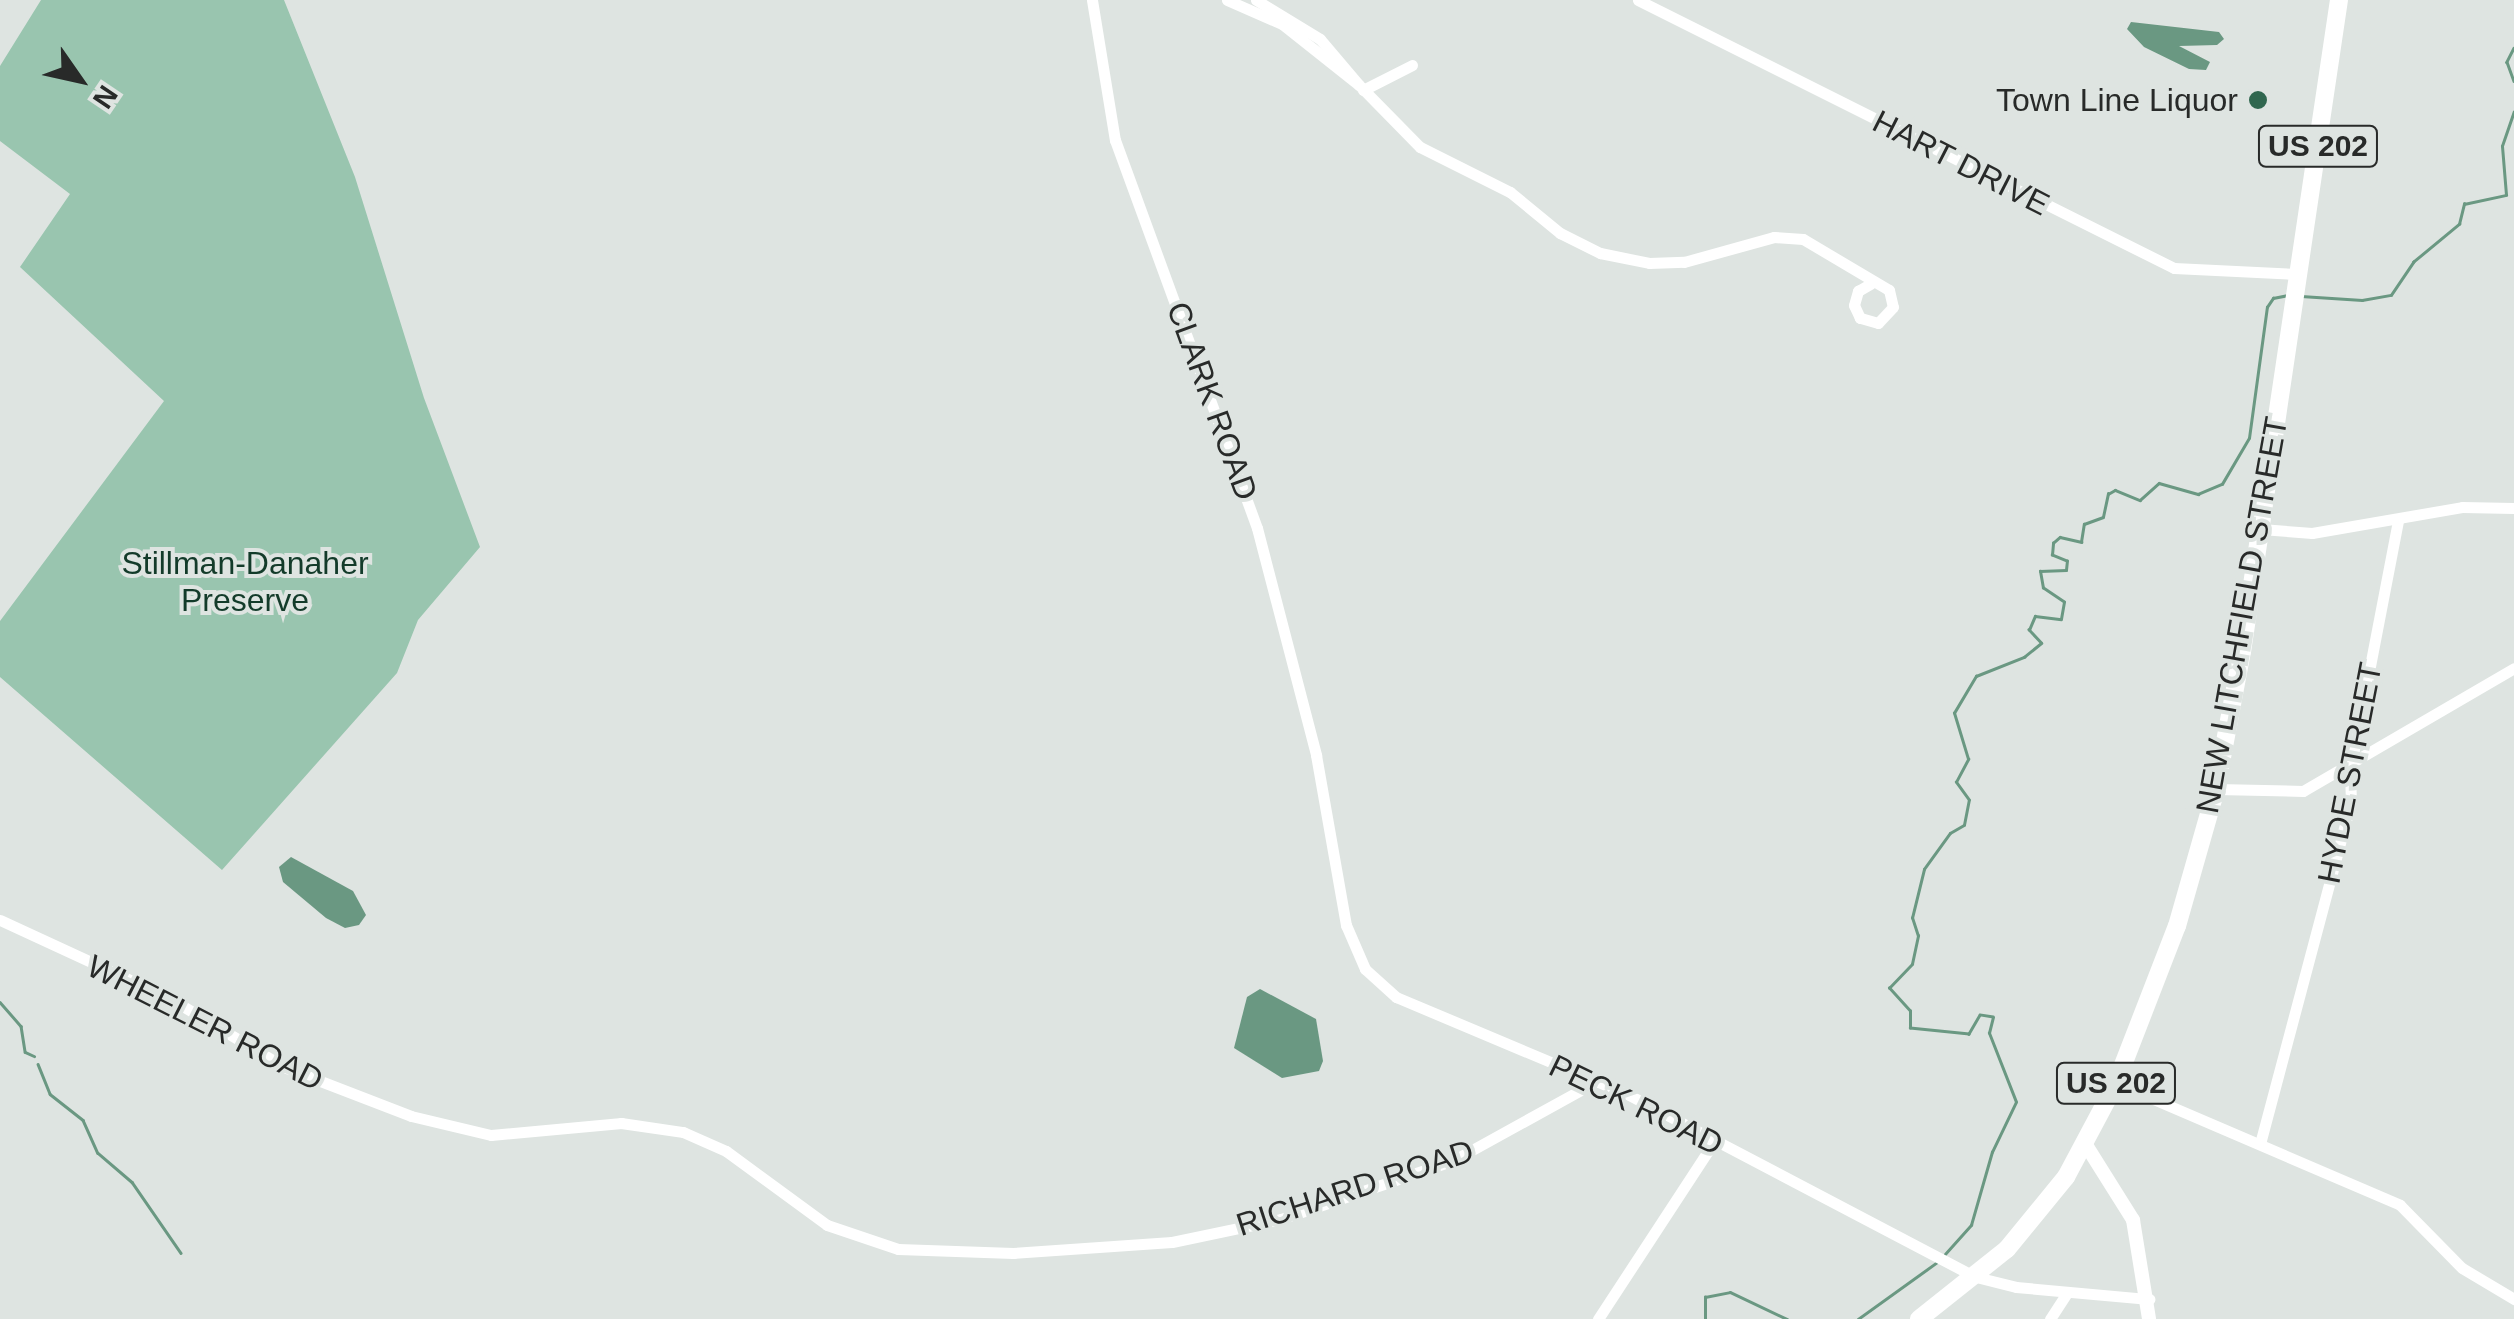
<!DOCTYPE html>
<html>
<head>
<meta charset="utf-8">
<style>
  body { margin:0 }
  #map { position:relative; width:2514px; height:1319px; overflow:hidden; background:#dee4e1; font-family:Arial,sans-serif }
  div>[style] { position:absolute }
  .green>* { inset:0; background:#99c5af }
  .water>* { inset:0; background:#6a9882 }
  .stream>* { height:2.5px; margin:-1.25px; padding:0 1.25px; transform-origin:1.25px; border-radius:1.25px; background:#6a9882 }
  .minor>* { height:11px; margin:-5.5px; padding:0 5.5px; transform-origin:5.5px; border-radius:5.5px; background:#fff }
  .tertiary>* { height:14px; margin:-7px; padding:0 7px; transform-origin:7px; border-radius:7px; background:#fff }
  .trunk>* { height:18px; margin:-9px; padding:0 9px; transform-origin:9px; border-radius:9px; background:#fff }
  .dots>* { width:28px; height:28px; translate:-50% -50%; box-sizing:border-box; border:5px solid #dee4e1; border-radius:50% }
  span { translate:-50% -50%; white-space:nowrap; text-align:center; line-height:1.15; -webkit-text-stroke:8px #dee4e1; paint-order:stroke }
  .shield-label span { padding:2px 8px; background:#dee4e1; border:2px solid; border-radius:8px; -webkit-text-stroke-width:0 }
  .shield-label { font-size:30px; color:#282a29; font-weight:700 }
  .poi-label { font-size:32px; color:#282a29 }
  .right { translate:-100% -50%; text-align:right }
  .street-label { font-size:32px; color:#282a29 }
  .park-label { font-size:32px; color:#133b2a }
  .north { position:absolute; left:30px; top:30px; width:100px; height:100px; -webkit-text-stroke:8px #dee4e1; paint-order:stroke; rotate:124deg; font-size:28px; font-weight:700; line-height:40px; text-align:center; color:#282a29 }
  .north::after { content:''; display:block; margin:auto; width:35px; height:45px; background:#282a29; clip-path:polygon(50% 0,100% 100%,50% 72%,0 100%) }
</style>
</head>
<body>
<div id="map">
  <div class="green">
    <i style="clip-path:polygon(41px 0,284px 0,355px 177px,424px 398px,480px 547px,418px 620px,397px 673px,222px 870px,0 677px,0 621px,164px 401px,20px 267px,70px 194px,0 141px,0 66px)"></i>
  </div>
  <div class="water">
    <i style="clip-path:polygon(2131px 22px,2219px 32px,2224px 39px,2217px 45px,2179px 46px,2210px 62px,2206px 70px,2189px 69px,2144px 47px,2127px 29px)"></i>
    <i style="clip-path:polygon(291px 857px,353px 891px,366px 915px,359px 925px,345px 928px,326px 918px,283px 882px,279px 867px)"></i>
    <i style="clip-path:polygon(1260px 989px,1316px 1019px,1323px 1061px,1319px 1071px,1282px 1078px,1234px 1048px,1247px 997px)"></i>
  </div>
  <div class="stream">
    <i style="left:2514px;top:48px;width:16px;rotate:117deg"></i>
    <i style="left:2507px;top:62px;width:20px;rotate:70deg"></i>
    <i style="left:2301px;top:296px;width:61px;rotate:3.8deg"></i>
    <i style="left:2362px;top:300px;width:29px;rotate:-10deg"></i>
    <i style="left:2391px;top:295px;width:40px;rotate:-56deg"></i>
    <i style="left:2413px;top:262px;width:60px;rotate:-39.6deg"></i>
    <i style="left:2459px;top:224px;width:21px;rotate:-76deg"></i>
    <i style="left:2464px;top:204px;width:43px;rotate:-12.1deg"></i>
    <i style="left:2506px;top:195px;width:49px;rotate:-94.7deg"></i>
    <i style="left:2502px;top:146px;width:36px;rotate:-71deg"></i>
    <i style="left:0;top:1002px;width:32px;rotate:49deg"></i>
    <i style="left:21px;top:1026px;width:26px;rotate:81deg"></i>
    <i style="left:25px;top:1052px;width:10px;rotate:24deg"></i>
    <i style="left:38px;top:1064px;width:32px;rotate:68deg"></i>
    <i style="left:50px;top:1094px;width:42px;rotate:38.2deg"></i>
    <i style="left:83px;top:1120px;width:36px;rotate:66deg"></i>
    <i style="left:98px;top:1153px;width:45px;rotate:40.5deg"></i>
    <i style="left:132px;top:1182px;width:86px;rotate:55.4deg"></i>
    <i style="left:1945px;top:1254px;width:39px;rotate:-48deg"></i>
    <i style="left:1971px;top:1225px;width:76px;rotate:-74deg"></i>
    <i style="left:1992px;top:1152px;width:55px;rotate:-64.4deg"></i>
    <i style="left:2016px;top:1102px;width:74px;rotate:-111.4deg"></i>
    <i style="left:1989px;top:1033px;width:16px;rotate:-76deg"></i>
    <i style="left:1993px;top:1017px;width:13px;rotate:-171deg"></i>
    <i style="left:1980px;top:1015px;width:22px;rotate:120deg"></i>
    <i style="left:1969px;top:1034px;width:59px;rotate:-174.2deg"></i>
    <i style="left:1910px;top:1028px;width:17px;rotate:-90deg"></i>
    <i style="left:1910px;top:1011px;width:31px;rotate:-132deg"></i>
    <i style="left:1889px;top:988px;width:33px;rotate:-46deg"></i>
    <i style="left:1912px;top:964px;width:29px;rotate:-78deg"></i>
    <i style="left:1918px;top:936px;width:19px;rotate:-108deg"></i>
    <i style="left:1912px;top:918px;width:50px;rotate:-76.2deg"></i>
    <i style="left:1924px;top:869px;width:44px;rotate:-54.2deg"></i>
    <i style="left:1950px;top:833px;width:16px;rotate:-30deg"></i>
    <i style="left:1964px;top:825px;width:25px;rotate:-79deg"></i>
    <i style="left:1969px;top:800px;width:22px;rotate:-126deg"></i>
    <i style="left:1956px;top:782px;width:26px;rotate:-62deg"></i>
    <i style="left:1968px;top:759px;width:48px;rotate:-106.9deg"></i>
    <i style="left:1954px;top:713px;width:43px;rotate:-59.3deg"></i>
    <i style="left:1976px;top:676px;width:52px;rotate:-21.6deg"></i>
    <i style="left:2024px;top:657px;width:22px;rotate:-39deg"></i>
    <i style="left:2041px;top:643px;width:18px;rotate:-133deg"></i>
    <i style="left:2029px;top:630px;width:15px;rotate:-67deg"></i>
    <i style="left:2035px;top:616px;width:26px;rotate:7deg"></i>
    <i style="left:2061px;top:619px;width:17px;rotate:-80deg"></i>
    <i style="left:2064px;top:602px;width:25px;rotate:-146deg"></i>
    <i style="left:2043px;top:588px;width:17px;rotate:-100deg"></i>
    <i style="left:2040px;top:571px;width:26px;rotate:-2deg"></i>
    <i style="left:2066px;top:570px;width:9px;rotate:-84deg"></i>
    <i style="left:2067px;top:561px;width:16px;rotate:-158deg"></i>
    <i style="left:2052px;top:555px;width:12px;rotate:-85deg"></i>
    <i style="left:2053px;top:543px;width:9px;rotate:-41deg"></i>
    <i style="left:2060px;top:537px;width:22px;rotate:13deg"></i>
    <i style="left:2081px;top:542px;width:18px;rotate:-81deg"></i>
    <i style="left:2084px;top:524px;width:20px;rotate:-20deg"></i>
    <i style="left:2103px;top:517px;width:24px;rotate:-78deg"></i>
    <i style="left:2108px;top:494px;width:8px;rotate:-30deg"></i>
    <i style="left:2115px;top:490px;width:27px;rotate:22deg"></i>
    <i style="left:2140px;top:500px;width:25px;rotate:-42deg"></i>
    <i style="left:2159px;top:483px;width:41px;rotate:15.8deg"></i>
    <i style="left:2198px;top:494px;width:26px;rotate:-23deg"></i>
    <i style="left:2222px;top:484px;width:53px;rotate:-59.6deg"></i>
    <i style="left:2249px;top:438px;width:132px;rotate:-82.2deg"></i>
    <i style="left:2267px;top:307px;width:11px;rotate:-56deg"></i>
    <i style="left:2273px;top:298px;width:16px;rotate:-11deg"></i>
    <i style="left:1705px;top:1319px;width:22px;rotate:-90deg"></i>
    <i style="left:1705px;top:1297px;width:25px;rotate:-11deg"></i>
    <i style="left:1730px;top:1292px;width:63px;rotate:25.3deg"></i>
    <i style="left:1858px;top:1319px;width:96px;rotate:-35.7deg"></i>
  </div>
  <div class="minor">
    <i style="left:1092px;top:0;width:142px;rotate:80.7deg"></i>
    <i style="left:1115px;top:140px;width:413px;rotate:69.9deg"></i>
    <i style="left:1257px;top:528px;width:235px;rotate:75.4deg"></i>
    <i style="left:1316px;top:755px;width:173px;rotate:80deg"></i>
    <i style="left:1346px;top:925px;width:48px;rotate:66.6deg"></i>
    <i style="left:1365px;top:969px;width:42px;rotate:42.1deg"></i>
    <i style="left:1396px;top:997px;width:251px;rotate:22.8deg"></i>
    <i style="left:1627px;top:1094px;width:394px;rotate:27.7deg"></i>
    <i style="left:1976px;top:1277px;width:41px;rotate:14deg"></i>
    <i style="left:2016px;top:1287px;width:134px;rotate:5.2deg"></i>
    <i style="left:1227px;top:0;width:60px;rotate:23.6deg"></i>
    <i style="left:1282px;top:24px;width:98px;rotate:38.4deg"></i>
    <i style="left:1359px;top:85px;width:60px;rotate:-130.3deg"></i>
    <i style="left:1320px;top:39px;width:75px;rotate:-148.6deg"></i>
    <i style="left:1638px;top:0;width:599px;rotate:26.57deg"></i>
    <i style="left:2174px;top:268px;width:124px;rotate:2.8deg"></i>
    <i style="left:1359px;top:85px;width:87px;rotate:45.5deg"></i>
    <i style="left:1420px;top:147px;width:101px;rotate:26.6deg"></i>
    <i style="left:1510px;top:192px;width:65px;rotate:39.4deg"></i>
    <i style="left:1560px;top:233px;width:45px;rotate:26.6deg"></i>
    <i style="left:1600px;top:253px;width:50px;rotate:11.5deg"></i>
    <i style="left:1649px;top:263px;width:35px;rotate:-2deg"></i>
    <i style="left:1684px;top:262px;width:93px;rotate:-15.5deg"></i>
    <i style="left:1774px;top:237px;width:29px;rotate:4deg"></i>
    <i style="left:1803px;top:239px;width:100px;rotate:30.7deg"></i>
    <i style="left:1889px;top:290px;width:17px;rotate:77deg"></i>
    <i style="left:1893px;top:307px;width:22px;rotate:133deg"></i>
    <i style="left:1878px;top:323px;width:19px;rotate:-164deg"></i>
    <i style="left:1860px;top:318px;width:14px;rotate:-115deg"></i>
    <i style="left:1854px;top:305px;width:15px;rotate:-74deg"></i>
    <i style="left:1858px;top:291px;width:14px;rotate:-30deg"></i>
    <i style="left:1363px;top:90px;width:55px;rotate:-27deg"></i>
    <i style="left:2261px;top:529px;width:51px;rotate:4.5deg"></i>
    <i style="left:2312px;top:533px;width:152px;rotate:-9.8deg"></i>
    <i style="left:2462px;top:507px;width:52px;rotate:1.1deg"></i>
    <i style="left:2216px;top:789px;width:87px;rotate:1.3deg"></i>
    <i style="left:2303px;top:791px;width:244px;rotate:-30.2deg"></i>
    <i style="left:0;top:920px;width:188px;rotate:24.8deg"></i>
    <i style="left:171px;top:999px;width:132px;rotate:31deg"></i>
    <i style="left:284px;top:1067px;width:136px;rotate:21.1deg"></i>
    <i style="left:411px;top:1116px;width:82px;rotate:13.4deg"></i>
    <i style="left:491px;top:1135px;width:131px;rotate:-5.3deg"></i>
    <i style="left:621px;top:1123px;width:63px;rotate:8.3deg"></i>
    <i style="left:683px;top:1132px;width:47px;rotate:23.8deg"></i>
    <i style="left:726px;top:1151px;width:125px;rotate:36.2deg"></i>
    <i style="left:827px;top:1225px;width:75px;rotate:18.7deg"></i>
    <i style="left:898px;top:1249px;width:115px;rotate:2deg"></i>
    <i style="left:1013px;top:1253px;width:159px;rotate:-4deg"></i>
    <i style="left:1172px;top:1242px;width:111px;rotate:-11.9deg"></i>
    <i style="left:1281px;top:1219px;width:183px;rotate:-18.8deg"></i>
    <i style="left:1454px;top:1160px;width:163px;rotate:-28.9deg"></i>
    <i style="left:2116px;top:1083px;width:309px;rotate:23.2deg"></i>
    <i style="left:2400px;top:1205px;width:88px;rotate:45.5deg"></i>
    <i style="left:2462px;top:1268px;width:61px;rotate:30.8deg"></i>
    <i style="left:2261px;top:1140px;width:350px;rotate:-75.1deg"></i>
    <i style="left:2351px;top:802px;width:32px;rotate:-92deg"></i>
    <i style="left:2350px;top:770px;width:255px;rotate:-79.1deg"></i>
    <i style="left:1598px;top:1319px;width:210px;rotate:-56.8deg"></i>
    <i style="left:2050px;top:1319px;width:31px;rotate:-57deg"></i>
  </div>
  <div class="tertiary">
    <i style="left:2086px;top:1145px;width:89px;rotate:57.9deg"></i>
    <i style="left:2133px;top:1220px;width:100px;rotate:80.8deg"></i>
  </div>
  <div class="trunk">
    <i style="left:1919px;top:1319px;width:112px;rotate:-38.5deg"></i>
    <i style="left:2007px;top:1249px;width:93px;rotate:-50.7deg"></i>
    <i style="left:2066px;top:1177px;width:106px;rotate:-62deg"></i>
    <i style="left:2116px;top:1083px;width:168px;rotate:-68.8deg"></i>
    <i style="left:2177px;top:926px;width:142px;rotate:-74.1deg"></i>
    <i style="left:2216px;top:789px;width:139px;rotate:-79.3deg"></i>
    <i style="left:2242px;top:652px;width:659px;rotate:-81.54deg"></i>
  </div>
  <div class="dots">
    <i style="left:2258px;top:100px;background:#30674f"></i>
  </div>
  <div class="shield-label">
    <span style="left:2318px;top:146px">US 202</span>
    <span style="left:2116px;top:1083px">US 202</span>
  </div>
  <div class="poi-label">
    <span class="right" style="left:2238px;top:100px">Town Line Liquor</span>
  </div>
  <div class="street-label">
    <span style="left:1961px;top:163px;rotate:27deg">HART DRIVE</span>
    <span style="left:1212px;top:401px;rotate:70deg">CLARK ROAD</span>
    <span style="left:2242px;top:615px;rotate:-80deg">NEW LITCHFIELD STREET</span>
    <span style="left:2350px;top:773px;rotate:-79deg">HYDE STREET</span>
    <span style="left:205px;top:1023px;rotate:27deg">WHEELER ROAD</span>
    <span style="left:1636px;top:1105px;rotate:26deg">PECK ROAD</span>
    <span style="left:1355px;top:1188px;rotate:-18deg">RICHARD ROAD</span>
  </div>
  <div class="park-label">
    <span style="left:245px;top:582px">Stillman-Danaher<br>Preserve</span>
  </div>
  <div class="north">N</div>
</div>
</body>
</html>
